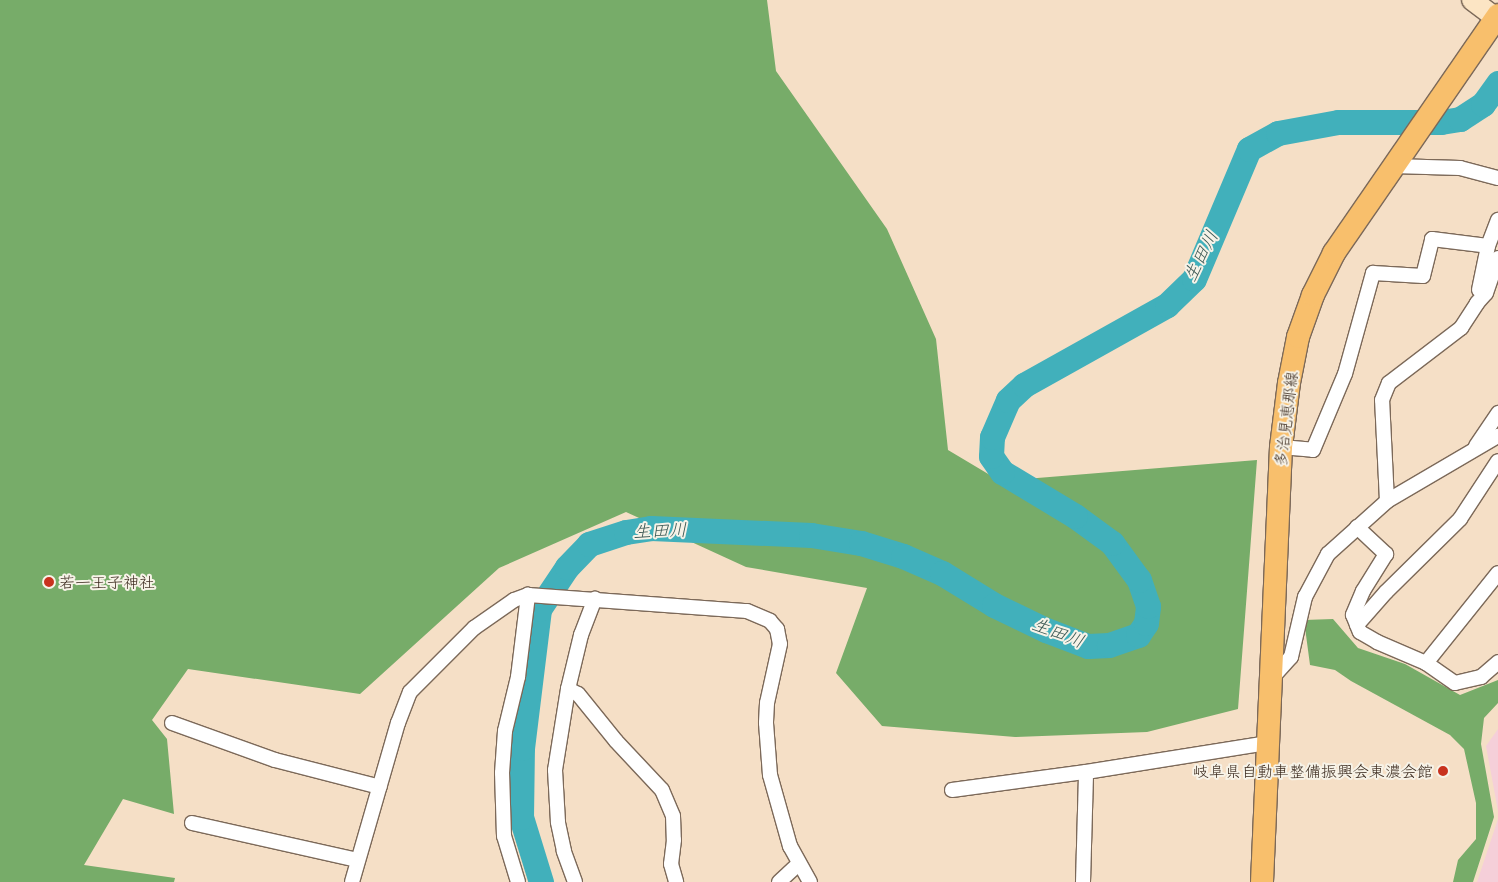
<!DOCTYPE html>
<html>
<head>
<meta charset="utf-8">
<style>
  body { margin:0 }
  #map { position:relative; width:1498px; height:882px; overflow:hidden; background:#f5dfc6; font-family:"Patrick Hand","Klee One",sans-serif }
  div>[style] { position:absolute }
  .built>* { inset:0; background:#f5cfd9 }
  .forest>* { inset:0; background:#77ac69 }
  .river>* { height:25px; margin:-12.5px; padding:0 12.5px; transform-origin:12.5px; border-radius:12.5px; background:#41b0bb }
  .roads { filter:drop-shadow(1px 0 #7c6959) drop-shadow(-1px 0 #7c6959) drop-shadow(0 1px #7c6959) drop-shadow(0 -1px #7c6959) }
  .street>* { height:14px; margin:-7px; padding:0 7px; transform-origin:7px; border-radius:7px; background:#fff }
  .secondary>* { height:20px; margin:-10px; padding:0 10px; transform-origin:10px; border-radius:10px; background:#fce5c4 }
  .primary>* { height:22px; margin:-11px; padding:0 11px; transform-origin:11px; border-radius:11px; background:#f8bf6c }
  .dots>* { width:14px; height:14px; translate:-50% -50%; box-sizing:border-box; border:2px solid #f7f3e8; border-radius:50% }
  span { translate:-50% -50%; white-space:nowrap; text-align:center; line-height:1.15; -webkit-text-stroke:4px #f7f3e8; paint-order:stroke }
  .street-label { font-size:16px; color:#3b2a1e }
  .poi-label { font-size:16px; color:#3b2a1e }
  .left { translate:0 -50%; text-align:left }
  .right { translate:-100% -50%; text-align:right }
  .water-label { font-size:18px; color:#3d5955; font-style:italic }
</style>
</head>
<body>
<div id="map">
  <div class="built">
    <i style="clip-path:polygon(1498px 729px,1498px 811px,1486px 746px)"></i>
    <i style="clip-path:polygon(1498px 819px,1498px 882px,1477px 882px)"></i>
  </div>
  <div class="forest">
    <i style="clip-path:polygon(0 0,767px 0,776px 71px,887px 229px,936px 339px,948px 450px,1000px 481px,1257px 460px,1238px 709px,1147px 732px,1015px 737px,882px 726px,836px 673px,867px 588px,746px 567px,626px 512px,499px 568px,360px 694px,188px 669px,152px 720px,167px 739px,174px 814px,123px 799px,84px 865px,175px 878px,174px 882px,0 882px)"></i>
    <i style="clip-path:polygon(1333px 619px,1358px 648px,1405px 664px,1460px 695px,1498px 680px,1498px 703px,1484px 718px,1481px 744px,1494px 817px,1473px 882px,1453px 882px,1458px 860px,1476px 839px,1476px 803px,1464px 749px,1450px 735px,1351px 681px,1335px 670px,1310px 665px,1304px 620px)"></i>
  </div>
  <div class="river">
    <i style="left:541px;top:882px;width:68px;rotate:-107.1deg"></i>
    <i style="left:521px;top:817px;width:69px;rotate:-89.2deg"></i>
    <i style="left:522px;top:748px;width:140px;rotate:-83deg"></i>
    <i style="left:539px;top:609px;width:50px;rotate:-56.3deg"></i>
    <i style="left:567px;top:567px;width:32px;rotate:-46deg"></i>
    <i style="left:589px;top:544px;width:39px;rotate:-18deg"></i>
    <i style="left:626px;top:532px;width:25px;rotate:-9deg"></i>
    <i style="left:651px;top:528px;width:160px;rotate:2.5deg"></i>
    <i style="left:811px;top:535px;width:51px;rotate:9.1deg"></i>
    <i style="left:861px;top:543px;width:44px;rotate:17.2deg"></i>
    <i style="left:903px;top:556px;width:43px;rotate:23.6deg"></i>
    <i style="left:942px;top:573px;width:61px;rotate:31.6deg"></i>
    <i style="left:994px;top:605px;width:58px;rotate:25.7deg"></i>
    <i style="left:1046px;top:630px;width:45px;rotate:20.9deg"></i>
    <i style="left:1088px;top:646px;width:21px;rotate:-3deg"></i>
    <i style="left:1109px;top:645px;width:31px;rotate:-19deg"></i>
    <i style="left:1138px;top:635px;width:14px;rotate:-56deg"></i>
    <i style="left:1146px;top:623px;width:17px;rotate:-83deg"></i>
    <i style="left:1148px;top:606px;width:28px;rotate:-109deg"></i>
    <i style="left:1139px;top:580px;width:46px;rotate:-126.1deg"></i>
    <i style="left:1112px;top:543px;width:46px;rotate:-143.9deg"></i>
    <i style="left:1075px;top:516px;width:85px;rotate:-148.9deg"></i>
    <i style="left:1002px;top:472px;width:19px;rotate:-125deg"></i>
    <i style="left:991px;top:456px;width:19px;rotate:-87deg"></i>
    <i style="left:992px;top:437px;width:40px;rotate:-66.6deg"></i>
    <i style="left:1008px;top:400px;width:22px;rotate:-43deg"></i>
    <i style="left:1024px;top:385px;width:164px;rotate:-29.2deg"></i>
    <i style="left:1167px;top:305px;width:37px;rotate:-44deg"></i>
    <i style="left:1194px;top:279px;width:141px;rotate:-67.1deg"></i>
    <i style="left:1249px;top:149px;width:33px;rotate:-29deg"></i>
    <i style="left:1278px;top:133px;width:61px;rotate:-10.4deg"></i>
    <i style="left:1338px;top:122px;width:103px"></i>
    <i style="left:1441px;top:122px;width:19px;rotate:-9deg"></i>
    <i style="left:1460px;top:119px;width:27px;rotate:-33deg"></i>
    <i style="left:1483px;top:104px;width:26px;rotate:-54deg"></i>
  </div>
  <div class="roads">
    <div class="street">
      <i style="left:1393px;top:166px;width:67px;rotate:1.7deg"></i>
      <i style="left:1460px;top:168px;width:39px;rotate:15deg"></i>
      <i style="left:1479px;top:290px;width:45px;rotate:-78.4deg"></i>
      <i style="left:1488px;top:246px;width:28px;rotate:-69deg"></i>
      <i style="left:1476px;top:446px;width:40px;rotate:-56deg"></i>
      <i style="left:1281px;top:447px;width:32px;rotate:5deg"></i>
      <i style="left:1313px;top:450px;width:82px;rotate:-67.2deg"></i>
      <i style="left:1345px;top:374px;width:105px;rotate:-74.5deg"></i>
      <i style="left:1373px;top:273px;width:50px;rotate:3.4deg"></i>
      <i style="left:1423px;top:276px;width:38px;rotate:-76deg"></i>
      <i style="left:1432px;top:239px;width:56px;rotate:7.1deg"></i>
      <i style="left:1387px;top:501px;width:101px;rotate:-92.8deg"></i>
      <i style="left:1382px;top:400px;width:18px;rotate:-68deg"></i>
      <i style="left:1389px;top:383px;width:91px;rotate:-37.4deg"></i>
      <i style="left:1461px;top:328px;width:30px;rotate:-57deg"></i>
      <i style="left:1477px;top:303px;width:13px;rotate:-48deg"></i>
      <i style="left:1486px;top:293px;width:37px;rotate:-71deg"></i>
      <i style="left:1357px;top:527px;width:40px;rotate:43deg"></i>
      <i style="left:1386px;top:554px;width:44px;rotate:121.9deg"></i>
      <i style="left:1363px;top:591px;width:26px;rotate:113deg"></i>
      <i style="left:1353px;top:615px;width:18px;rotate:68deg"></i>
      <i style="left:1360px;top:632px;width:20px;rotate:30deg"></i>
      <i style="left:1377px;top:642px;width:53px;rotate:23.2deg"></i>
      <i style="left:1426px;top:663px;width:35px;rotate:35deg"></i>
      <i style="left:1455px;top:683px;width:27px;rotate:-13deg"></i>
      <i style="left:1481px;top:677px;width:23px;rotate:-41deg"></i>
      <i style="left:1357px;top:625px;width:44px;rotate:-48.7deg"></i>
      <i style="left:1386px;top:592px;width:104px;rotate:-44.6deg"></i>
      <i style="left:1460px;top:519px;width:69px;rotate:-56.8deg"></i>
      <i style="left:1426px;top:663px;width:115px;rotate:-51.3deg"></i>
      <i style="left:1271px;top:679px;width:30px;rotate:-48deg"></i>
      <i style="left:1291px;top:657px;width:62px;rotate:-76.9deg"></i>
      <i style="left:1305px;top:597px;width:49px;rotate:-61.9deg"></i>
      <i style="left:1328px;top:554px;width:79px;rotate:-41.9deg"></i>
      <i style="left:1387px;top:501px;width:129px;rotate:-30.4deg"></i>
      <i style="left:568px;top:689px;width:11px;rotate:27deg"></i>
      <i style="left:578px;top:694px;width:60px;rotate:51deg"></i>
      <i style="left:616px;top:741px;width:67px;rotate:46.8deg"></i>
      <i style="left:662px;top:790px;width:28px;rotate:67deg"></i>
      <i style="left:673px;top:816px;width:24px;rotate:88deg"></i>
      <i style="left:674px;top:840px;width:24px;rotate:97deg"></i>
      <i style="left:671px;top:864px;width:19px;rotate:74deg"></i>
      <i style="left:172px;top:723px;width:109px;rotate:19.8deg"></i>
      <i style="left:275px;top:760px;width:108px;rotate:14.4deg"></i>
      <i style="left:952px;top:790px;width:135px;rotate:-7.7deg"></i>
      <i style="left:1086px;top:772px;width:183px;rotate:-9.1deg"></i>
      <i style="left:192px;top:823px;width:170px;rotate:12.6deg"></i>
      <i style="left:352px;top:882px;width:166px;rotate:-73.9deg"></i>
      <i style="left:398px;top:723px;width:33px;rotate:-69deg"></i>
      <i style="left:410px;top:692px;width:91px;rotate:-45deg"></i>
      <i style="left:474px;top:628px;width:49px;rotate:-35deg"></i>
      <i style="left:514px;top:600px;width:15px;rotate:-20deg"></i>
      <i style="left:528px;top:595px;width:220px;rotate:4.2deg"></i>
      <i style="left:747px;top:611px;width:25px;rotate:23deg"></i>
      <i style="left:770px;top:621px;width:11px;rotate:49deg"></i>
      <i style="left:777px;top:629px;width:15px;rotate:79deg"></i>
      <i style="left:780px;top:644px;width:60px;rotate:102.4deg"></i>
      <i style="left:767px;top:703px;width:20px;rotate:93deg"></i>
      <i style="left:766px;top:723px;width:52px;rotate:85.6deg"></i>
      <i style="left:770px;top:775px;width:74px;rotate:74.3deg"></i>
      <i style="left:790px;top:846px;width:41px;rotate:60.9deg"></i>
      <i style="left:518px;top:882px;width:48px;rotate:-106.9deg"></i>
      <i style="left:504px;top:836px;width:63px;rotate:-91.8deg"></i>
      <i style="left:502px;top:773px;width:42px;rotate:-85.9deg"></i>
      <i style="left:505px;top:731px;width:56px;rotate:-76.5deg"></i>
      <i style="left:518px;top:677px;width:83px;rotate:-83deg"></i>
      <i style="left:575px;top:882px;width:33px;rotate:-110deg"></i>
      <i style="left:564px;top:851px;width:30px;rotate:-102deg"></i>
      <i style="left:558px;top:822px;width:52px;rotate:-93.3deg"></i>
      <i style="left:555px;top:770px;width:82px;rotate:-80.9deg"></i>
      <i style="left:568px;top:689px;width:56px;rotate:-76.5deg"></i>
      <i style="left:581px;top:635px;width:39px;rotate:-69deg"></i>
      <i style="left:779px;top:882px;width:26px;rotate:-43deg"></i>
      <i style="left:1083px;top:882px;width:110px;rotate:-88.4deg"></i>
    </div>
    <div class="secondary">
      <i style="left:1472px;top:0;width:30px;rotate:37deg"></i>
    </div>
    <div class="primary">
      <i style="left:1262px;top:882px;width:435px;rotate:-87.5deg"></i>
      <i style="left:1281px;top:447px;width:64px;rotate:-82.9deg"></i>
      <i style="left:1289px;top:383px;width:47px;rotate:-78.9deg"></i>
      <i style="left:1298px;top:337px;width:45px;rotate:-70.3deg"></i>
      <i style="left:1313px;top:295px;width:47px;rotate:-63.4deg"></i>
      <i style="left:1334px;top:253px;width:289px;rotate:-55.4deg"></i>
    </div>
  </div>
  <div class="dots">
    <i style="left:49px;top:582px;background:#c8321e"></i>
    <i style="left:1443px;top:771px;background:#c8321e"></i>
  </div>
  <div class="street-label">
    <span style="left:1286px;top:419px;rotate:-83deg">多治見恵那線</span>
  </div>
  <div class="poi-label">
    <span class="left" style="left:59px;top:582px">若一王子神社</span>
    <span class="right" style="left:1433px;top:771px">岐阜県自動車整備振興会東濃会館</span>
  </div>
  <div class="water-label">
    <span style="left:1201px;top:256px;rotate:-63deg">生田川</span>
    <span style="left:660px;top:531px;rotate:-2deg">生田川</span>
    <span style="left:1058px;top:633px;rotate:21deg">生田川</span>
  </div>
</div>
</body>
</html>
